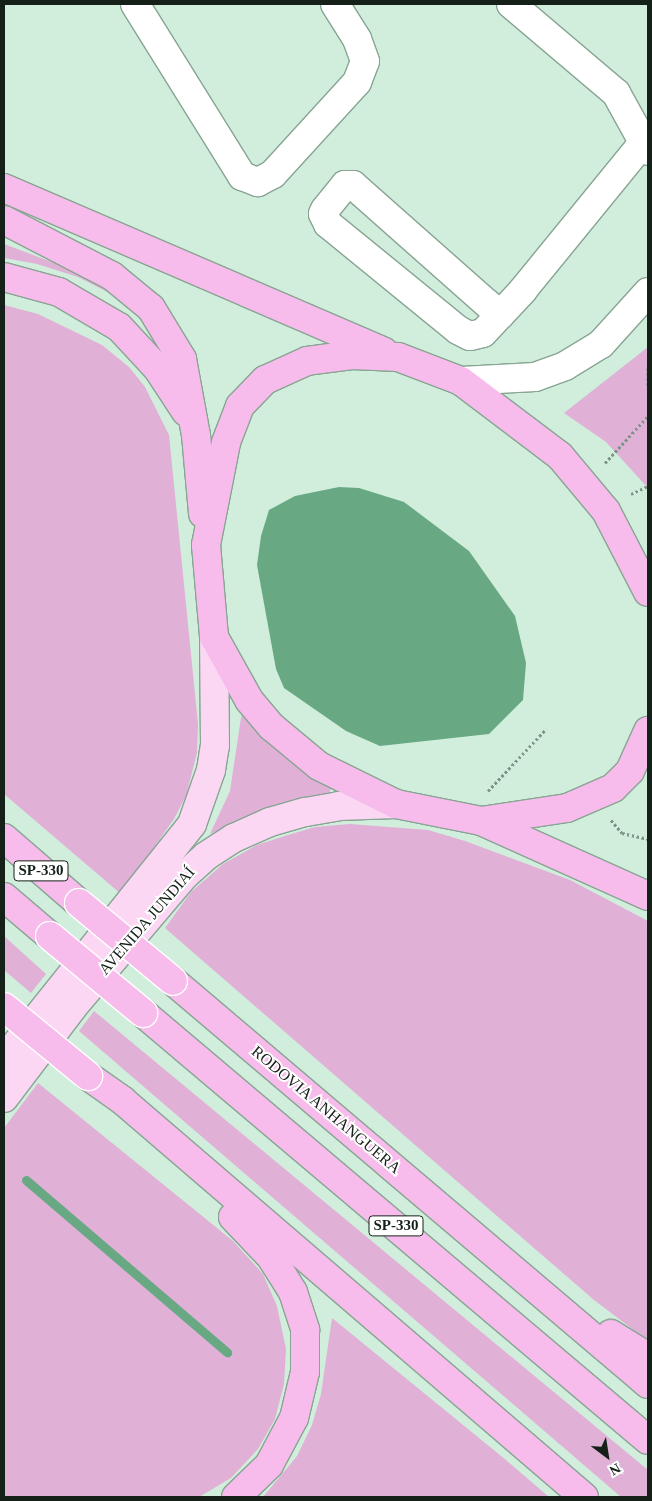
<!DOCTYPE html>
<html>
<head>
<meta charset="utf-8">
<style>
  body { margin:0 }
  #map { position:relative; width:652px; height:1501px; overflow:hidden; background:#d0eedb; font-family:Georgia,serif }
  div>[style] { position:absolute }
  .green>* { inset:0; background:#e0b0d7 }
  .water>* { inset:0; background:#68a984 }
  .stream>* { height:9px; margin:-4.5px; padding:0 4.5px; transform-origin:4.5px; border-radius:4.5px; background:#68a984 }
  .path>* { height:3px; margin-top:-1.5px; transform-origin:0; background:repeating-linear-gradient(90deg,#7e9486 0 2.5px,transparent 0 5px) }
  .roads { filter:drop-shadow(1px 0 #88a493) drop-shadow(-1px 0 #88a493) drop-shadow(0 1px #88a493) drop-shadow(0 -1px #88a493) }
  .minor>* { height:28px; margin:-14px; padding:0 14px; transform-origin:14px; border-radius:14px; background:#fff }
  .major>* { height:28px; margin:-14px; padding:0 14px; transform-origin:14px; border-radius:14px; background:#fbd7f4 }
  .highway>* { height:28px; margin:-14px; padding:0 14px; transform-origin:14px; border-radius:14px; background:#f8bcec }
  .bridges { filter:drop-shadow(1px 0 #fff) drop-shadow(-1px 0 #fff) drop-shadow(0 1px #fff) drop-shadow(0 -1px #fff) }
  .highway-bridge>* { height:28px; margin:-14px; padding:0 14px; transform-origin:14px; border-radius:14px; background:#f8bcec }
  span { translate:-50% -50%; white-space:nowrap; text-align:center; line-height:1.15; -webkit-text-stroke:4px #fff; paint-order:stroke }
  .shield-label span { padding:1px 4px; background:#fff; border:1px solid; border-radius:4px; -webkit-text-stroke-width:0 }
  .shield-label { font-size:15px; color:#152019; font-weight:700 }
  .street-label { font-size:16px; color:#152019 }
  .frame { position:absolute; inset:0; border:5px solid #152019; pointer-events:none }
  .north { position:absolute; left:582px; top:1431px; width:50px; height:50px; -webkit-text-stroke:4px #fff; paint-order:stroke; rotate:149deg; font-size:14px; font-weight:700; line-height:20px; text-align:center; color:#152019 }
  .north::after { content:''; display:block; margin:auto; width:18px; height:22px; background:#152019; clip-path:polygon(50% 0,100% 100%,50% 72%,0 100%) }
</style>
</head>
<body>
<div id="map">
  <div class="green">
    <i style="clip-path:polygon(4px 244px,86px 275px,123px 300px,78px 277px,37px 264px,4px 258px)"></i>
    <i style="clip-path:polygon(4px 305px,38px 314px,102px 345px,129px 367px,145px 387px,169px 435px,198px 724px,197px 753px,186px 796px,174px 819px,121px 894px,4px 794px)"></i>
    <i style="clip-path:polygon(648px 347px,648px 488px,606px 442px,564px 413px)"></i>
    <i style="clip-path:polygon(242px 711px,284px 755px,332px 787px,329px 793px,274px 806px,210px 834px,230px 791px)"></i>
    <i style="clip-path:polygon(350px 824px,428px 830px,465px 841px,570px 880px,648px 921px,648px 1341px,594px 1300px,165px 928px,191px 892px,223px 864px,257px 845px,288px 835px,315px 827px)"></i>
    <i style="clip-path:polygon(4px 936px,46px 974px,31px 993px,4px 970px)"></i>
    <i style="clip-path:polygon(94px 1011px,648px 1470px,648px 1497px,621px 1497px,79px 1031px)"></i>
    <i style="clip-path:polygon(38px 1083px,233px 1241px,263px 1274px,277px 1306px,286px 1349px,284px 1384px,275px 1419px,258px 1449px,231px 1478px,199px 1497px,4px 1497px,4px 1128px)"></i>
    <i style="clip-path:polygon(332px 1318px,506px 1460px,549px 1497px,263px 1497px,297px 1456px,312px 1425px,321px 1394px)"></i>
  </div>
  <div class="water">
    <i style="clip-path:polygon(339px 487px,359px 488px,404px 502px,469px 551px,515px 616px,526px 663px,523px 700px,489px 734px,380px 746px,346px 731px,284px 688px,276px 669px,257px 565px,261px 536px,269px 510px,295px 496px)"></i>
  </div>
  <div class="stream">
    <i style="left:26px;top:1180px;width:265px;rotate:40.6deg"></i>
  </div>
  <div class="path">
    <i style="left:648px;top:368px;width:20px;rotate:90deg"></i>
    <i style="left:605px;top:463px;width:64px;rotate:-47.5deg"></i>
    <i style="left:631px;top:494px;width:19px;rotate:-25deg"></i>
    <i style="left:488px;top:791px;width:85px;rotate:-46.9deg"></i>
    <i style="left:611px;top:820px;width:17px;rotate:50deg"></i>
    <i style="left:622px;top:833px;width:27px;rotate:13deg"></i>
  </div>
  <div class="roads">
    <div class="minor">
      <i style="left:135px;top:4px;width:203px;rotate:58.1deg"></i>
      <i style="left:242px;top:176px;width:17px;rotate:21deg"></i>
      <i style="left:258px;top:182px;width:17px;rotate:-28deg"></i>
      <i style="left:273px;top:174px;width:125px;rotate:-47.6deg"></i>
      <i style="left:357px;top:82px;width:22px;rotate:-69deg"></i>
      <i style="left:365px;top:61px;width:23px;rotate:-110deg"></i>
      <i style="left:357px;top:39px;width:41px;rotate:-122.2deg"></i>
      <i style="left:511px;top:4px;width:138px;rotate:40.3deg"></i>
      <i style="left:616px;top:93px;width:66px;rotate:61.1deg"></i>
      <i style="left:500px;top:315px;width:196px;rotate:-138.5deg"></i>
      <i style="left:353px;top:185px;width:8px;rotate:180deg"></i>
      <i style="left:345px;top:185px;width:32px;rotate:129deg"></i>
      <i style="left:325px;top:210px;width:4px;rotate:117deg"></i>
      <i style="left:323px;top:214px;width:11px;rotate:63deg"></i>
      <i style="left:328px;top:224px;width:168px;rotate:39.2deg"></i>
      <i style="left:458px;top:330px;width:13px;rotate:27deg"></i>
      <i style="left:470px;top:336px;width:13px;rotate:-13deg"></i>
      <i style="left:483px;top:333px;width:25px;rotate:-47deg"></i>
      <i style="left:500px;top:315px;width:34px;rotate:-47deg"></i>
      <i style="left:523px;top:290px;width:190px;rotate:-50.8deg"></i>
      <i style="left:461px;top:381px;width:74px;rotate:-3.1deg"></i>
      <i style="left:535px;top:377px;width:32px;rotate:-20deg"></i>
      <i style="left:565px;top:366px;width:42px;rotate:-31.4deg"></i>
      <i style="left:601px;top:344px;width:70px;rotate:-47.9deg"></i>
    </div>
    <div class="major">
      <i style="left:4px;top:1059px;width:301px;rotate:-51.3deg"></i>
      <i style="left:192px;top:824px;width:57px;rotate:-70.6deg"></i>
      <i style="left:211px;top:770px;width:24px;rotate:-81deg"></i>
      <i style="left:215px;top:746px;width:109px;rotate:-90.5deg"></i>
      <i style="left:4px;top:1098px;width:114px;rotate:-52.8deg"></i>
      <i style="left:73px;top:1007px;width:173px;rotate:-49.7deg"></i>
      <i style="left:185px;top:875px;width:28px;rotate:-42deg"></i>
      <i style="left:206px;top:856px;width:33px;rotate:-33deg"></i>
      <i style="left:234px;top:838px;width:39px;rotate:-24deg"></i>
      <i style="left:270px;top:822px;width:37px;rotate:-16deg"></i>
      <i style="left:306px;top:812px;width:34px;rotate:-10deg"></i>
      <i style="left:339px;top:806px;width:57px;rotate:-2deg"></i>
    </div>
    <div class="highway">
      <i style="left:4px;top:188px;width:413px;rotate:23.3deg"></i>
      <i style="left:4px;top:220px;width:122px;rotate:27.4deg"></i>
      <i style="left:112px;top:276px;width:50px;rotate:39.4deg"></i>
      <i style="left:151px;top:308px;width:60px;rotate:58.7deg"></i>
      <i style="left:182px;top:359px;width:77px;rotate:79.6deg"></i>
      <i style="left:196px;top:435px;width:79px;rotate:84.9deg"></i>
      <i style="left:4px;top:277px;width:57px;rotate:15.3deg"></i>
      <i style="left:59px;top:292px;width:69px;rotate:30.3deg"></i>
      <i style="left:119px;top:327px;width:57px;rotate:47.1deg"></i>
      <i style="left:158px;top:369px;width:51px;rotate:56.9deg"></i>
      <i style="left:648px;top:592px;width:91px;rotate:-117.4deg"></i>
      <i style="left:606px;top:511px;width:72px;rotate:-129.9deg"></i>
      <i style="left:560px;top:456px;width:124px;rotate:-142.9deg"></i>
      <i style="left:461px;top:381px;width:67px;rotate:-159.1deg"></i>
      <i style="left:398px;top:357px;width:46px;rotate:-177.5deg"></i>
      <i style="left:352px;top:355px;width:45px;rotate:172.4deg"></i>
      <i style="left:307px;top:361px;width:46px;rotate:155.7deg"></i>
      <i style="left:265px;top:380px;width:36px;rotate:134deg"></i>
      <i style="left:240px;top:406px;width:40px;rotate:111deg"></i>
      <i style="left:226px;top:443px;width:104px;rotate:101.1deg"></i>
      <i style="left:206px;top:545px;width:92px;rotate:85deg"></i>
      <i style="left:214px;top:637px;width:72px;rotate:60.9deg"></i>
      <i style="left:249px;top:700px;width:35px;rotate:50deg"></i>
      <i style="left:272px;top:727px;width:61px;rotate:39.7deg"></i>
      <i style="left:319px;top:766px;width:86px;rotate:26.3deg"></i>
      <i style="left:396px;top:804px;width:87px;rotate:11.3deg"></i>
      <i style="left:481px;top:821px;width:87px;rotate:-8.6deg"></i>
      <i style="left:567px;top:808px;width:50px;rotate:-23.5deg"></i>
      <i style="left:613px;top:788px;width:24px;rotate:-45deg"></i>
      <i style="left:630px;top:771px;width:44px;rotate:-65.8deg"></i>
      <i style="left:481px;top:821px;width:183px;rotate:24.2deg"></i>
      <i style="left:4px;top:838px;width:99px;rotate:40.9deg"></i>
      <i style="left:4px;top:897px;width:60px;rotate:40.3deg"></i>
      <i style="left:173px;top:981px;width:623px;rotate:40.31deg"></i>
      <i style="left:143px;top:1013px;width:661px;rotate:40.22deg"></i>
      <i style="left:88px;top:1076px;width:42px;rotate:35.2deg"></i>
      <i style="left:122px;top:1100px;width:609px;rotate:40.67deg"></i>
      <i style="left:233px;top:1217px;width:55px;rotate:46.5deg"></i>
      <i style="left:271px;top:1257px;width:41px;rotate:57.8deg"></i>
      <i style="left:293px;top:1292px;width:40px;rotate:72deg"></i>
      <i style="left:305px;top:1330px;width:42px;rotate:90deg"></i>
      <i style="left:305px;top:1372px;width:47px;rotate:103.4deg"></i>
      <i style="left:294px;top:1418px;width:53px;rotate:118deg"></i>
      <i style="left:269px;top:1465px;width:46px;rotate:135.9deg"></i>
      <i style="left:611px;top:1334px;width:44px;rotate:31.9deg"></i>
    </div>
  </div>
  <div class="bridges">
    <div class="highway-bridge">
      <i style="left:79px;top:903px;width:122px;rotate:39.7deg"></i>
      <i style="left:50px;top:936px;width:121px;rotate:39.6deg"></i>
      <i style="left:4px;top:1007px;width:109px;rotate:39.4deg"></i>
    </div>
  </div>
  <div class="shield-label">
    <span style="left:41px;top:871px">SP-330</span>
    <span style="left:396px;top:1226px">SP-330</span>
  </div>
  <div class="street-label">
    <span style="left:147px;top:921px;rotate:-49deg">AVENIDA JUNDIAÍ</span>
    <span style="left:326px;top:1110px;rotate:40deg">RODOVIA ANHANGUERA</span>
  </div>
  <div class="frame"></div>
  <div class="north">N</div>
</div>
</body>
</html>
